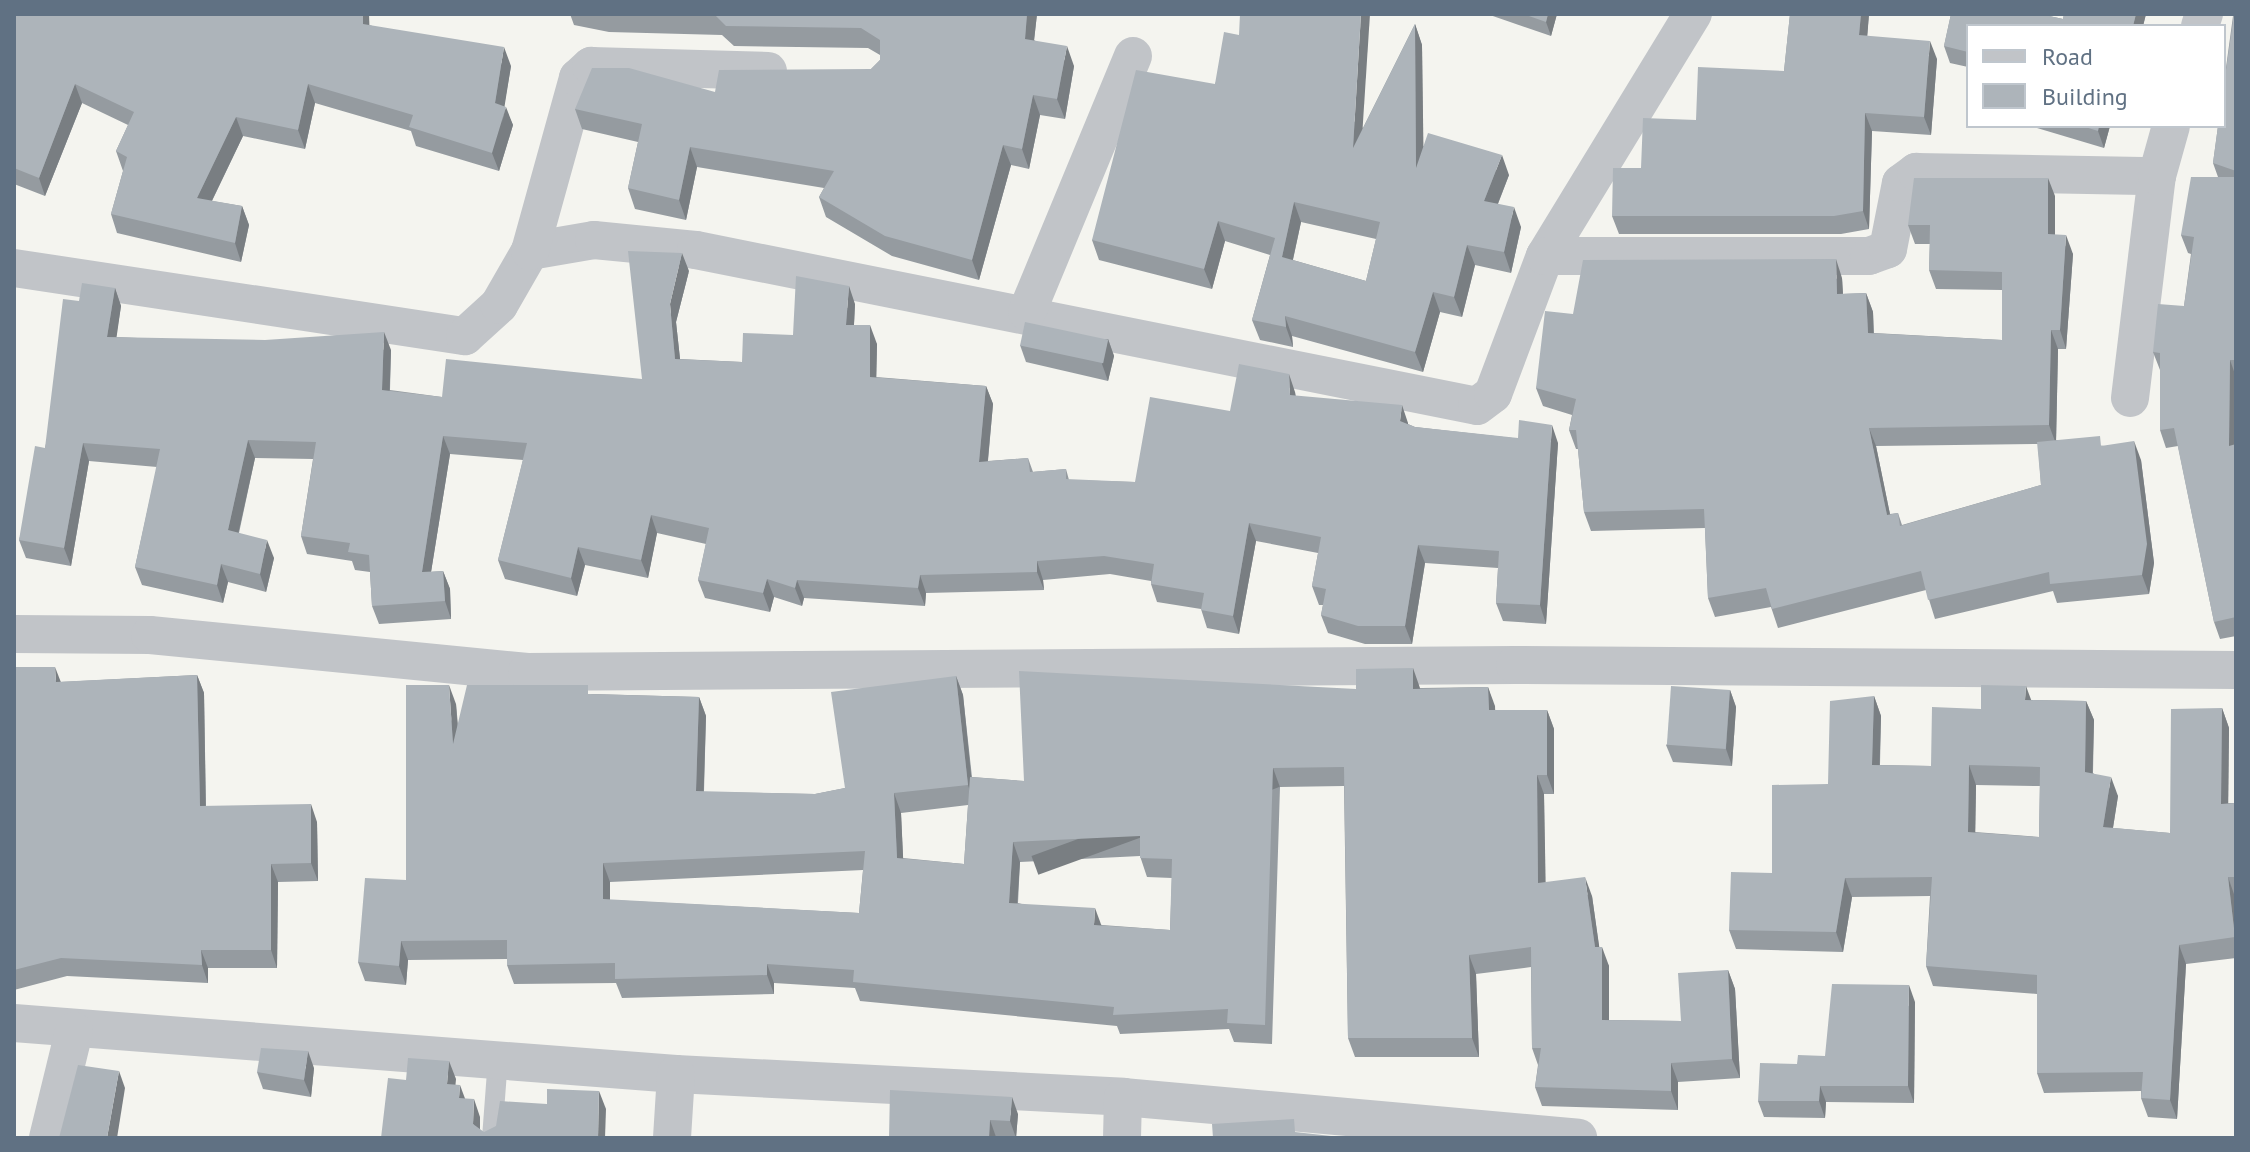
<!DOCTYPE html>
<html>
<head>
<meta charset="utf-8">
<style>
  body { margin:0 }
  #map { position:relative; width:2250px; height:1152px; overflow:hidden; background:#f4f4ef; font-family:"PT Sans",sans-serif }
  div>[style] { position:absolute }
  .service>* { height:20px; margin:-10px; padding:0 10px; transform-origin:10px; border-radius:10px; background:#c1c4c8 }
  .minor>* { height:38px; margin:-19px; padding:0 19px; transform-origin:19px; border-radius:19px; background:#c1c4c8 }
  .wall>* { inset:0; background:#959ba0 }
  .shaded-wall>* { inset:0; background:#797e82; transform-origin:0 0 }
  .building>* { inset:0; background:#adb4ba; transform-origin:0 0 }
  span { translate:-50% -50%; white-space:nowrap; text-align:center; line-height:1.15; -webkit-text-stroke:8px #fff; paint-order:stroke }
  .frame { position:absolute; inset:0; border:16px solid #607183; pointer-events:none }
  .legend { position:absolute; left:1966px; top:24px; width:260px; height:104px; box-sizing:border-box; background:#fff; border:2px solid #bfc6cd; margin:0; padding:10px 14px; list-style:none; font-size:24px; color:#607183 }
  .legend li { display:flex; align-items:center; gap:16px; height:40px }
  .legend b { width:40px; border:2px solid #bfc6cd }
</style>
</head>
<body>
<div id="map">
  <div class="service">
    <i style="left:492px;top:1138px;width:80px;rotate:-85.7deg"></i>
  </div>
  <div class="minor">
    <i style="left:2200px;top:26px;width:13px;rotate:-72deg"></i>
    <i style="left:530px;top:251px;width:65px;rotate:-9.8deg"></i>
    <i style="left:594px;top:240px;width:102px;rotate:5.6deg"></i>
    <i style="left:696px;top:250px;width:796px;rotate:11.3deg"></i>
    <i style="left:1477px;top:406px;width:20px;rotate:-37deg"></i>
    <i style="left:1493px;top:394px;width:147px;rotate:-69.4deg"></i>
    <i style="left:1545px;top:256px;width:284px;rotate:-58.6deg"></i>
    <i style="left:1545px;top:256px;width:324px"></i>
    <i style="left:1869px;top:256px;width:20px;rotate:-20deg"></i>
    <i style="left:1888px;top:249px;width:67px;rotate:-78.9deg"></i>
    <i style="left:1901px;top:183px;width:19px;rotate:-36deg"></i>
    <i style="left:1916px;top:172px;width:241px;rotate:1deg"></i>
    <i style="left:14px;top:268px;width:456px;rotate:8.6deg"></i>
    <i style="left:465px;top:336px;width:46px;rotate:-42.4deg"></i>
    <i style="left:499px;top:305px;width:62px;rotate:-60.1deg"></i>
    <i style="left:530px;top:251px;width:180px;rotate:-74.5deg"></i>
    <i style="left:578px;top:78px;width:18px;rotate:-43deg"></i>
    <i style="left:591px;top:66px;width:177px;rotate:1.6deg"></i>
    <i style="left:1027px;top:312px;width:277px;rotate:-67.5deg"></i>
    <i style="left:2130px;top:398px;width:224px;rotate:-83.1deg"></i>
    <i style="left:2157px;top:176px;width:52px;rotate:-74.4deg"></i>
    <i style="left:14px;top:634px;width:136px;rotate:0.4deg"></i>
    <i style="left:150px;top:635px;width:379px;rotate:5.6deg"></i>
    <i style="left:527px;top:672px;width:988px;rotate:-0.41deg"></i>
    <i style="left:1515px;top:665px;width:721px;rotate:0.4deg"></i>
    <i style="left:14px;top:1023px;width:664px;rotate:4.41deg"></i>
    <i style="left:676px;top:1074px;width:448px;rotate:2.9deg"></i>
    <i style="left:1123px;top:1097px;width:457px;rotate:5.1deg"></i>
    <i style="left:48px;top:1138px;width:110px;rotate:-76.3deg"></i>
    <i style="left:672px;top:1138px;width:64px;rotate:-86.4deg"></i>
    <i style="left:1122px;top:1138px;width:41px;rotate:-88.6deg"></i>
  </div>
  <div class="wall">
    <i style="clip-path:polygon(14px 14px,369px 25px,511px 66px,504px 106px,513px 125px,499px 171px,416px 146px,411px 131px,315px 103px,305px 149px,243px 136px,212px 201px,242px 206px,249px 225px,241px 262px,117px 233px,111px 214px,123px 171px,116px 151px,128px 125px,82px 103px,45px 196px,14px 184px)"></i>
    <i style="clip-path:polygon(570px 14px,1037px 14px,1034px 40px,1074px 66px,1065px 119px,1040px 115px,1029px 169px,1011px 165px,979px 280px,892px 256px,826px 217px,819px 197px,824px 188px,697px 167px,686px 220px,635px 209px,628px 188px,638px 142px,582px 129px,575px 109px,715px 92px,871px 69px,880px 60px,880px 55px,868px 48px,734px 46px,722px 35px,609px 32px,574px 25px)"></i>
    <i style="clip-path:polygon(1487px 14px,1557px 14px,1551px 36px)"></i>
    <i style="clip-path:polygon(1790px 14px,1869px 14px,1867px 36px,1937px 59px,1931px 135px,1872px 131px,1869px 229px,1841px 234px,1619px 234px,1612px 216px,1641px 168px,1696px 120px,1784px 71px)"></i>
    <i style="clip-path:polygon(1951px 14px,2040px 14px,2063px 19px,2064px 14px,2146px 14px,2143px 26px,1968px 26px,1968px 67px,1950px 63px,1944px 46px)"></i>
    <i style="clip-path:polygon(2225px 14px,2236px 14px,2236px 636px,2220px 639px,2214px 622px,2178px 446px,2166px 448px,2160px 430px,2160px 370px,2153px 352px,2184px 306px,2191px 254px,2188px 253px,2181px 235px,2218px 177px,2213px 163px,2233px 16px)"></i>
    <i style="clip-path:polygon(evenodd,1415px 24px,1422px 45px,1423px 146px,1509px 175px,1498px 204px,1521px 227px,1511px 273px,1475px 265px,1462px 317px,1440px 312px,1423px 372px,1292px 336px,1293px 347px,1260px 340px,1252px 320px,1270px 255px,1225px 241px,1212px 289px,1099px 260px,1092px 240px,1215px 84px,1239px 35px,1363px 128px,1415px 24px,1301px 222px,1376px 239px,1366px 281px,1293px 260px,1301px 222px)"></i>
    <i style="clip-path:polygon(2036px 126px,2110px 126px,2104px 148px,2037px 128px)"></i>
    <i style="clip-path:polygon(evenodd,2055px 196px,2055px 235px,2073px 254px,2066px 349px,2058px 349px,2056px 440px,2104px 446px,2141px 460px,2154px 563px,2149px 594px,2057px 603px,2053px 591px,1935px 619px,1926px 590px,1778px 628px,1771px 607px,1715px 617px,1708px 598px,1705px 528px,1591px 531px,1584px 512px,1578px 449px,1576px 449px,1569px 430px,1572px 415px,1543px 406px,1536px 388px,1573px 314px,1842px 278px,1843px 294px,1866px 293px,1873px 312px,1874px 333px,2002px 340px,2002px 290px,1936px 289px,1929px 270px,1930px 244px,1915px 244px,1908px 225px,2055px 196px,2038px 444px,2041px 485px,1902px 525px,1898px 513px,1890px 514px,1876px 446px,2038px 444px)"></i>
    <i style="clip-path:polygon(689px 271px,676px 322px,680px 359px,742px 362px,855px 304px,854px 325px,877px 344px,876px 377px,986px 386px,993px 404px,988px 461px,1028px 458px,1033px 472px,1066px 469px,1069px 480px,1135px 482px,1230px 411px,1295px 392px,1296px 396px,1408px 423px,1408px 424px,1415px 427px,1558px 443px,1546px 624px,1503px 621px,1496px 603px,1498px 568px,1425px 563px,1412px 644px,1365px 644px,1328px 633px,1321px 615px,1323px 605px,1319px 605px,1312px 586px,1318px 553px,1256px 541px,1239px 634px,1207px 628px,1201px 609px,1157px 602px,1151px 584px,1151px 581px,1110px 574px,1043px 580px,1044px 590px,926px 593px,925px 606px,804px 598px,802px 606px,774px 597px,770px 612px,705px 598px,698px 580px,706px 544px,657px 533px,648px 578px,585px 565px,577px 596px,505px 579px,498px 560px,523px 460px,450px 454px,431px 572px,443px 571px,450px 589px,451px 619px,379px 624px,372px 606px,370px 572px,355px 570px,352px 561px,307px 554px,301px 536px,313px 459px,255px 458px,239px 533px,274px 558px,266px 592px,228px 582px,223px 603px,142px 585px,135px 567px,157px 467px,89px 461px,71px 566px,26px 558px,19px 540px,45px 448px,79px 301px,115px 288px,121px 306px,116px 337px,391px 350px,390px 390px,442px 397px,642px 379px)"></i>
    <i style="clip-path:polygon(1108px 339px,1114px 356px,1108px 381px,1026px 362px,1020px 345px)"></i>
    <i style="clip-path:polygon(14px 667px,61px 682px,197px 675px,204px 693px,206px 806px,317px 822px,318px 881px,278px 882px,277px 968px,208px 968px,208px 983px,67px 976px,14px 990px)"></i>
    <i style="clip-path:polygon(evenodd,956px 676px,963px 695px,972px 777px,1024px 781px,1356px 689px,1488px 687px,1495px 710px,1547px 710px,1554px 729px,1554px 794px,1544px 794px,1545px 882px,1592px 896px,1599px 947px,1609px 966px,1609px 1020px,1681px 1021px,1728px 970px,1735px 989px,1740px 1078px,1678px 1082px,1678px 1110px,1542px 1106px,1535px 1087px,1538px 1065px,1532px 1048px,1531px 967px,1476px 974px,1479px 1057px,1355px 1057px,1348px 1038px,1344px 786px,1280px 787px,1272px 1044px,1234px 1042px,1229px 1029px,1120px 1034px,1117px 1026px,860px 1001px,855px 988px,774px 983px,774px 994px,622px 998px,616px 983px,514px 984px,507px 965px,507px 959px,408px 960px,406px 985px,365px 981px,358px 962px,406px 880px,456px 704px,458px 725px,592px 694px,699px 697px,706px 716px,704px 792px,815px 794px,845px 788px,956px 676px,968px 805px,964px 864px,903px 858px,901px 813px,968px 805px,956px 676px,1140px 856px,1147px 877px,1172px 878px,1170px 930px,1102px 925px,1018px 903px,1020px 862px,1140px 856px,956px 676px,863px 870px,859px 913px,610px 900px,610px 882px,863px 870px)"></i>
    <i style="clip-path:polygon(1730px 690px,1736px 707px,1732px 766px,1673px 762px,1666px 745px)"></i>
    <i style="clip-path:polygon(evenodd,1874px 696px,1881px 716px,1880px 765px,1931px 766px,1981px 709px,2031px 700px,2086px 701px,2094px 720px,2093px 773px,2118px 796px,2113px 828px,2170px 833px,2222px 708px,2229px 728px,2228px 803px,2236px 803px,2236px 897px,2235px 897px,2236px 906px,2236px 958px,2186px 964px,2177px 1119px,2148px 1117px,2141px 1098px,2141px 1091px,2044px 1093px,2037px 1073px,2037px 994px,1933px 986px,1926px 966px,1930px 896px,1852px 897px,1843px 952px,1736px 949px,1729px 930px,1772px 873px,1828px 784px,1874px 696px,1976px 785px,2040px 786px,2039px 837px,1975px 832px,1976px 785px)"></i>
    <i style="clip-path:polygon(1915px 1002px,1914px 1103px,1826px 1102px,1825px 1118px,1764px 1117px,1758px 1101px,1797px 1064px,1825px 1056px)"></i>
    <i style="clip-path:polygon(314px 1068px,311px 1097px,263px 1089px,257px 1072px)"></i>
    <i style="clip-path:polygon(1018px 1114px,1016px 1138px,996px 1137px,996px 1138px,889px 1138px)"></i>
  </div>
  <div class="shaded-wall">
    <i style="clip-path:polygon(363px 14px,369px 14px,370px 42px,363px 24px)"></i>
    <i style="clip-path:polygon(1027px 14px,1037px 14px,1032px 59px,1025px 39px)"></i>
    <i style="clip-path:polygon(1361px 14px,1370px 14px,1360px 168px,1353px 148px)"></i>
    <i style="clip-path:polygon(1548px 14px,1557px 14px,1551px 36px,1546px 22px)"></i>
    <i style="clip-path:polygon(1861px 14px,1869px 14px,1866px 53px,1859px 35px)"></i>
    <i style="clip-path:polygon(2136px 14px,2146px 14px,2143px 26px,2133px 26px)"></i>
    <i style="clip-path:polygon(1415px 24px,1422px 45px,1424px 188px,1416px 168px)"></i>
    <i style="clip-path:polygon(1930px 41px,1937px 59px,1931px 135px,1924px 117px)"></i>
    <i style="clip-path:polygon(1067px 46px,1074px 66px,1065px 119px,1057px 99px)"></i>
    <i style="clip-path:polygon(504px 47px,511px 66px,502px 122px,506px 107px,513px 125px,499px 171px,492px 153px,495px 103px)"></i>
    <i style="clip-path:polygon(75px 84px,82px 103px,45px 196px,39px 178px)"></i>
    <i style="clip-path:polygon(308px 84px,315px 103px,305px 149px,298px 130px)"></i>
    <i style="clip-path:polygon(1033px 95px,1040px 115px,1029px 169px,1022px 149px)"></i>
    <i style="clip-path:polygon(1865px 113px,1872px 131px,1869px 229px,1863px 211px)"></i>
    <i style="clip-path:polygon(236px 117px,243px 136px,204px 217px,197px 198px)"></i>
    <i style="clip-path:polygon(2099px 126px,2110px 126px,2104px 148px,2098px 131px)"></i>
    <i style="clip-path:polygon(1003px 145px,1011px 165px,979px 280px,972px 260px)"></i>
    <i style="clip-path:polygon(690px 147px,697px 167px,686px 220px,679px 200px)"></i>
    <i style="clip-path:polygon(1502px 155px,1509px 175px,1491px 221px,1484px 201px)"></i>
    <i style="clip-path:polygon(2048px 178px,2055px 196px,2055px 253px,2048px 234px)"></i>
    <i style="clip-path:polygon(1294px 202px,1301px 222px,1289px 277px,1282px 257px)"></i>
    <i style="clip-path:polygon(242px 206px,249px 225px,241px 262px,235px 243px)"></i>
    <i style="clip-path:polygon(1514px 207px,1521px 227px,1511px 273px,1504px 252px)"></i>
    <i style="clip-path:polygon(1218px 221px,1225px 241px,1212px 289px,1204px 269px)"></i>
    <i style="clip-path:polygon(2066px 235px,2073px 254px,2066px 349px,2060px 330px)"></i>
    <i style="clip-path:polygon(1467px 245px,1475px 265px,1462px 317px,1454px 297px)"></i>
    <i style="clip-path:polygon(682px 253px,689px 271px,676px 322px,682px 377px,675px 359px,670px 304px)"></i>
    <i style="clip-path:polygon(1836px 259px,1842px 278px,1844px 313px,1837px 294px)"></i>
    <i style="clip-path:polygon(849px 286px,855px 304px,853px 343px,846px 325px)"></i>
    <i style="clip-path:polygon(115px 288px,121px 306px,114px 355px,107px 337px)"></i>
    <i style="clip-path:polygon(1433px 292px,1440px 312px,1423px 372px,1415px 352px)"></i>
    <i style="clip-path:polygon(1866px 293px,1873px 312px,1874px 352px,1868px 333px)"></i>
    <i style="clip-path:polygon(1285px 316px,1292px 336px,1293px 347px,1286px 327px)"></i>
    <i style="clip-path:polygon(870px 325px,877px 344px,876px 395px,870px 377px)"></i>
    <i style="clip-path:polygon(2051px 330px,2058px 349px,2056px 444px,2049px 425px)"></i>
    <i style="clip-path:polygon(384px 332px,391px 350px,389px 408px,382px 390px)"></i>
    <i style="clip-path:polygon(1108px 339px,1114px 356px,1108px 381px,1102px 364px)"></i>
    <i style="clip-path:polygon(2230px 360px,2236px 377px,2236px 463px,2229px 446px)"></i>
    <i style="clip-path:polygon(1289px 374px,1295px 392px,1296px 414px,1290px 395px)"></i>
    <i style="clip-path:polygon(986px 386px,993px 404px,986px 480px,979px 462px)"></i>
    <i style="clip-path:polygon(1402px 405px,1408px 423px,1407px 439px,1400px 421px)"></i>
    <i style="clip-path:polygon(1552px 425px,1558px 443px,1546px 624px,1540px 605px)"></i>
    <i style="clip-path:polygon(1869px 428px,1876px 446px,1894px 534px,1887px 515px)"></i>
    <i style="clip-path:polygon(443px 436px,450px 454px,428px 591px,422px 572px)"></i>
    <i style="clip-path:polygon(248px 440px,255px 458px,235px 548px,228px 530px)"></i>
    <i style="clip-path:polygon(2134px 441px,2141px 460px,2154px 563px,2149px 594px,2142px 575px)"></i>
    <i style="clip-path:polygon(83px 443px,89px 461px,71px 566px,64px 548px)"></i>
    <i style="clip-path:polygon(651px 515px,657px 533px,648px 578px,641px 560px)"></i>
    <i style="clip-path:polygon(1249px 523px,1256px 541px,1239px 634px,1233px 616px)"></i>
    <i style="clip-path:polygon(267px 540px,274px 558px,266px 592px,260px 574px)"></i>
    <i style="clip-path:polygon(1418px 545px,1425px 563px,1412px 644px,1405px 626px)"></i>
    <i style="clip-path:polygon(578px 547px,585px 565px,577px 596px,571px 578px)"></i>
    <i style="clip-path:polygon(1037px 561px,1043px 580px,1044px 590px,1037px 572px)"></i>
    <i style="clip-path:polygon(221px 564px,228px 582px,223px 603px,217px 585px)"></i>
    <i style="clip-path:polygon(443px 571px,450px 589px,451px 619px,445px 601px)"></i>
    <i style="clip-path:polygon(920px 575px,926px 593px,925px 606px,918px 588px)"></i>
    <i style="clip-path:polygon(767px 579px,774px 597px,770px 612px,763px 593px)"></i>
    <i style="clip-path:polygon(797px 580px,804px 598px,802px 606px,795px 588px)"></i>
    <i style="clip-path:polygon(55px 667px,62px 685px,56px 682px)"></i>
    <i style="clip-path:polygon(1413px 668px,1420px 688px,1420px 708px,1413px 689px)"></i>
    <i style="clip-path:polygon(197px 675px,204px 693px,206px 824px,200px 806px)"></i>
    <i style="clip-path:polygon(956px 676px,963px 695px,974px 804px,968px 785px)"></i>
    <i style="clip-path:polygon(449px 685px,456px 704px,460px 763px,453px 744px)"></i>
    <i style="clip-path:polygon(2026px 686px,2033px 705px,2025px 700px)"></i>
    <i style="clip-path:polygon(1488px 687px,1495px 706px,1496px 729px,1489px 710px)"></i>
    <i style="clip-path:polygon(1730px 690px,1736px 707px,1732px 766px,1726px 749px)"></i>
    <i style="clip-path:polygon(1874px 696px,1881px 716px,1879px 785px,1872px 765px)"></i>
    <i style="clip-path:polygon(699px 697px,706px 716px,703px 811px,696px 791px)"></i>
    <i style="clip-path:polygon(2086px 701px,2094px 720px,2092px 791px,2085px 772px)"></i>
    <i style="clip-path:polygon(2222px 708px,2229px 728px,2228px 823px,2221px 804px)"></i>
    <i style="clip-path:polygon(1547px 710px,1554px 729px,1554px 794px,1547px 775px)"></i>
    <i style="clip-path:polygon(1969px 765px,1976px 785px,1975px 851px,1968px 832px)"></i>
    <i style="left:1273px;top:768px;width:20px;height:257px;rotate:70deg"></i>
    <i style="clip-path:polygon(1537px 775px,1544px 794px,1546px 902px,1538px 883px)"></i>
    <i style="clip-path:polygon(2111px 777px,2118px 796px,2110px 846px,2103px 827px)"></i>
    <i style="clip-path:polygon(894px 793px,901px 813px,904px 877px,897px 858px)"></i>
    <i style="clip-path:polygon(311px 804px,317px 822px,318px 881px,311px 863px)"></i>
    <i style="clip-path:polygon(1013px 842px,1020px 862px,1016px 922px,1009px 903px)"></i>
    <i style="clip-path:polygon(603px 863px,610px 882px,610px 919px,603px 899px)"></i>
    <i style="clip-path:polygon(271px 864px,278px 882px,277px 968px,271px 950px)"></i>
    <i style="clip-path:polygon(1585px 877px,1592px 896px,1602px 966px,1595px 947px)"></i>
    <i style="clip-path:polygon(2228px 877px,2235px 897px,2236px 939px,2235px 937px)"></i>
    <i style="clip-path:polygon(1845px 878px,1852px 897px,1843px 952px,1836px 932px)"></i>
    <i style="clip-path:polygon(1095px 908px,1102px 927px,1094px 925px)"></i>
    <i style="clip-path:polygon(401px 941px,408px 960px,406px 985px,399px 966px)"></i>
    <i style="clip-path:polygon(2179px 945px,2186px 964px,2177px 1119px,2170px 1100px)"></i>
    <i style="clip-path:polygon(1602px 947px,1609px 966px,1609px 1039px,1602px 1020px)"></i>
    <i style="clip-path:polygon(201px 950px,208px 968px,208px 983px,202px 965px)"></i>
    <i style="clip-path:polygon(1469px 955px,1476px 974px,1479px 1057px,1472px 1038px)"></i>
    <i style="clip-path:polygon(767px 964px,774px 983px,774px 994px,767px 975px)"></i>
    <i style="clip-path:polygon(1728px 970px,1735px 989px,1740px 1078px,1732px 1059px)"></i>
    <i style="clip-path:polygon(1909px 985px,1915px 1002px,1914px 1103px,1908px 1086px)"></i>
    <i style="clip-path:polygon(308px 1051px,314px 1068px,311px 1097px,304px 1080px)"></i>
    <i style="clip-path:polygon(449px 1061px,456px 1079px,454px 1102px,447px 1084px)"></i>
    <i style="clip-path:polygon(1671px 1063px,1678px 1082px,1678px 1110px,1671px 1091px)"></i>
    <i style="clip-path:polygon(119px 1071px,125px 1088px,117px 1138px,107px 1138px)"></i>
    <i style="clip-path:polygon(460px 1085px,467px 1104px,459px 1098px)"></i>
    <i style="clip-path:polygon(1820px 1086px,1826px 1102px,1825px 1118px,1819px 1101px)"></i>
    <i style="clip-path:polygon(599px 1091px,606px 1109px,605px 1138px,598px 1138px)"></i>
    <i style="clip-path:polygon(1012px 1097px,1018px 1114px,1016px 1138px,1010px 1121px)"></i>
    <i style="clip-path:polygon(474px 1099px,480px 1117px,480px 1138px,473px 1124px)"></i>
    <i style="clip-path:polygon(990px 1120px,996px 1137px,996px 1138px,989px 1138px)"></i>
  </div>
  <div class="building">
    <i style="clip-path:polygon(14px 14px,363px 14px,363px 24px,504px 47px,495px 103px,506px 107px,492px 153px,409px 127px,413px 115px,308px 84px,298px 130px,236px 117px,197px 198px,242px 206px,235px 243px,111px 214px,127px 157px,116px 151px,134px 112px,75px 84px,39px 178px,14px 168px)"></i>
    <i style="clip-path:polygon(683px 14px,1027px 14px,1025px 39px,1067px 46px,1057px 99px,1033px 95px,1022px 149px,1003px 145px,972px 260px,885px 236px,819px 197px,834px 171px,690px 147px,679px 200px,628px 188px,642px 124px,575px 109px,592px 68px,629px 68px,715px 92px,719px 70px,871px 69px,880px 60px,880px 40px,861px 28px,726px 26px,715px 15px)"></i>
    <i style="clip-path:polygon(evenodd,1240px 14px,1361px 14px,1353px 148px,1415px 24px,1416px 168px,1428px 133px,1502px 155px,1484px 201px,1514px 207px,1504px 252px,1467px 245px,1454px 297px,1433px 292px,1415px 352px,1285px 316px,1286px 327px,1252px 320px,1275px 238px,1218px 221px,1204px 269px,1092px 240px,1136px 70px,1215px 84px,1224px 32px,1239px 35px,1240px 14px,1294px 202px,1380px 222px,1366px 281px,1282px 257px,1294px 202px)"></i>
    <i style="clip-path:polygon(1523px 14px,1548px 14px,1546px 22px)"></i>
    <i style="clip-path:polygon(1790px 14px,1861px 14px,1859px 35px,1930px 41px,1924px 117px,1865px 113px,1863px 211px,1834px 216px,1612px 216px,1613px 168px,1641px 168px,1643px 118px,1696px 120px,1698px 67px,1784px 71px)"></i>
    <i style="clip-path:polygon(1951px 14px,2040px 14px,2063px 19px,2064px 14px,2136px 14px,2133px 26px,1968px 26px,1968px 52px,1944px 46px)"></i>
    <i style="clip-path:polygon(2234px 14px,2236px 14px,2236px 171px,2213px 163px,2218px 126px,2224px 126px,2224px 84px)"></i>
    <i style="clip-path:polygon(2082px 126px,2099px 126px,2098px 131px)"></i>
    <i style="clip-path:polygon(2191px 177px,2236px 177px,2236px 360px,2230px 360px,2229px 446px,2236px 444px,2236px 617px,2214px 622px,2174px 428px,2160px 430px,2160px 353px,2153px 352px,2158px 304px,2184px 306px,2194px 237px,2181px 235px)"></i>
    <i style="clip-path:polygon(1914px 178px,2048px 178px,2048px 234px,2066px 235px,2060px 330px,2051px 330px,2049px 425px,1869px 428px,1887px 515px,1898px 513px,1900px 526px,2041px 485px,2037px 442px,2100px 436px,2101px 446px,2134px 441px,2147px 544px,2142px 575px,2050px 584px,2049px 572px,1928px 600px,1921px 571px,1772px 609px,1766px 588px,1708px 598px,1704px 509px,1584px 512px,1576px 430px,1569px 430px,1576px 399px,1536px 388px,1545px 311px,1573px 314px,1583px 260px,1836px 259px,1837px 294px,1866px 293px,1868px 333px,2002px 340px,2002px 272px,1929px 270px,1930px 225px,1908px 225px)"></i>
    <i style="clip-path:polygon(628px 251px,682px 253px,670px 304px,675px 359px,742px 362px,743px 333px,793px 335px,796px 276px,849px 286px,846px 325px,870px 325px,870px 377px,986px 386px,979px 462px,1028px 458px,1030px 472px,1066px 469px,1066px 479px,1135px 482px,1150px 397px,1230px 411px,1239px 364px,1289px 374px,1290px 395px,1402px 405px,1400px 421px,1415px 427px,1518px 438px,1519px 420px,1552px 425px,1540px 605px,1496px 603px,1499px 551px,1418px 545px,1405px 626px,1358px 626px,1321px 615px,1326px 589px,1312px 586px,1321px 537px,1249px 523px,1233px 616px,1201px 610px,1204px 593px,1151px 584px,1154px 564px,1104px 556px,1037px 561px,1037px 572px,920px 575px,918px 588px,797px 580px,795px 588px,767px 579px,763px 593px,698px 580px,709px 528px,651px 515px,641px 560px,578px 547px,571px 578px,498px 560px,527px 443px,443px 436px,422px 572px,443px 571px,445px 601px,372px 606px,369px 555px,348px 552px,350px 543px,301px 536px,316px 442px,248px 440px,228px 530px,267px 540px,260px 574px,221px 564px,217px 585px,135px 567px,160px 449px,83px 443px,64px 548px,19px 540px,35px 446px,45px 448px,63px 299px,79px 301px,82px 283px,115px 288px,107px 337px,265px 340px,384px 332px,382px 390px,442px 397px,446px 359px,642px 379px)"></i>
    <i style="left:1025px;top:322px;width:85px;height:24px;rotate:12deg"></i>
    <i style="clip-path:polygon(14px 667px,55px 667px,56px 682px,197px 675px,200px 806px,311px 804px,311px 863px,271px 864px,271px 950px,201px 950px,202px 965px,61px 958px,14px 970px)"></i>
    <i style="clip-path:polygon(evenodd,1413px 668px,1413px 689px,1488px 687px,1489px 710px,1547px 710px,1547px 775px,1537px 775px,1538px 883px,1585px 877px,1595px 947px,1602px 947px,1602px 1020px,1681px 1021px,1678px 973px,1728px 970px,1732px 1059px,1671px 1063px,1671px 1091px,1535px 1087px,1541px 1048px,1532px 1048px,1531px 947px,1469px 955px,1472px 1038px,1348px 1038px,1344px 767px,1273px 768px,1265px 1025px,1227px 1023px,1228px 1009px,1113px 1015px,1114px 1007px,853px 982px,854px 970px,767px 964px,767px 975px,615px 979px,615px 963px,507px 965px,507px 940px,401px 941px,399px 966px,358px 962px,365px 878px,406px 880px,406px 685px,449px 685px,453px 744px,467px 685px,588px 685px,588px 694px,699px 697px,696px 791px,815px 794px,845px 788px,831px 692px,956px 676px,968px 785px,894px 793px,897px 858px,964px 864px,970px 777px,1024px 781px,1019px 671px,1356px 689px,1356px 669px,1413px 668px,1140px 836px,1140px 858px,1172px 859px,1170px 930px,1094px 925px,1095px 908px,1009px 903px,1013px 842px,1140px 836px,1413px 668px,865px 851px,859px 913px,603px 899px,603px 863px,865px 851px)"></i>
    <i style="clip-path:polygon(evenodd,1981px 685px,2026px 686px,2025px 700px,2086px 701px,2085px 772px,2111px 777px,2103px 827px,2170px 833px,2171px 709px,2222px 708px,2221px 804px,2236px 803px,2236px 877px,2228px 877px,2235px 937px,2179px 945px,2170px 1100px,2141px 1098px,2143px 1072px,2037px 1073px,2037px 975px,1926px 966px,1932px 877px,1845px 878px,1836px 932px,1729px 930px,1731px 872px,1772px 873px,1772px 785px,1828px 784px,1830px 701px,1874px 696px,1872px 765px,1931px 766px,1932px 707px,1981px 709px,1981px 685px,1969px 765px,2040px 767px,2039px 837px,1968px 832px,1969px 765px)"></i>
    <i style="left:1671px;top:686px;width:59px;height:59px;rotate:4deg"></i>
    <i style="clip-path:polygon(1832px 984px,1909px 985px,1908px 1086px,1820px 1086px,1819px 1101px,1758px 1101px,1760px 1063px,1797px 1064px,1798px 1055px,1825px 1056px)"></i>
    <i style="clip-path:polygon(261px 1048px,308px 1051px,304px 1080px,257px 1072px)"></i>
    <i style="clip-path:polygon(408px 1058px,449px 1061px,447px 1084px,460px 1085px,459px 1098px,474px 1099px,473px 1124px,484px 1132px,496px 1126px,500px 1101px,547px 1104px,547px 1089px,599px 1091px,598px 1138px,381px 1138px,388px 1078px,406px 1080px)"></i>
    <i style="clip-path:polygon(78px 1065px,119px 1071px,107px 1138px,59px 1138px)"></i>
    <i style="clip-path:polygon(890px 1090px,1012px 1097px,1010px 1121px,990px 1120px,989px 1138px,889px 1138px)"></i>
    <i style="clip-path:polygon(1294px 1119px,1295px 1132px,1349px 1138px,1213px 1138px,1212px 1124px)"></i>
  </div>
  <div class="frame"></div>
  <ul class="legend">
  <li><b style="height:10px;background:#c1c4c8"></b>Road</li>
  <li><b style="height:22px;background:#adb4ba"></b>Building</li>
  </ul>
</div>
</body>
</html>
